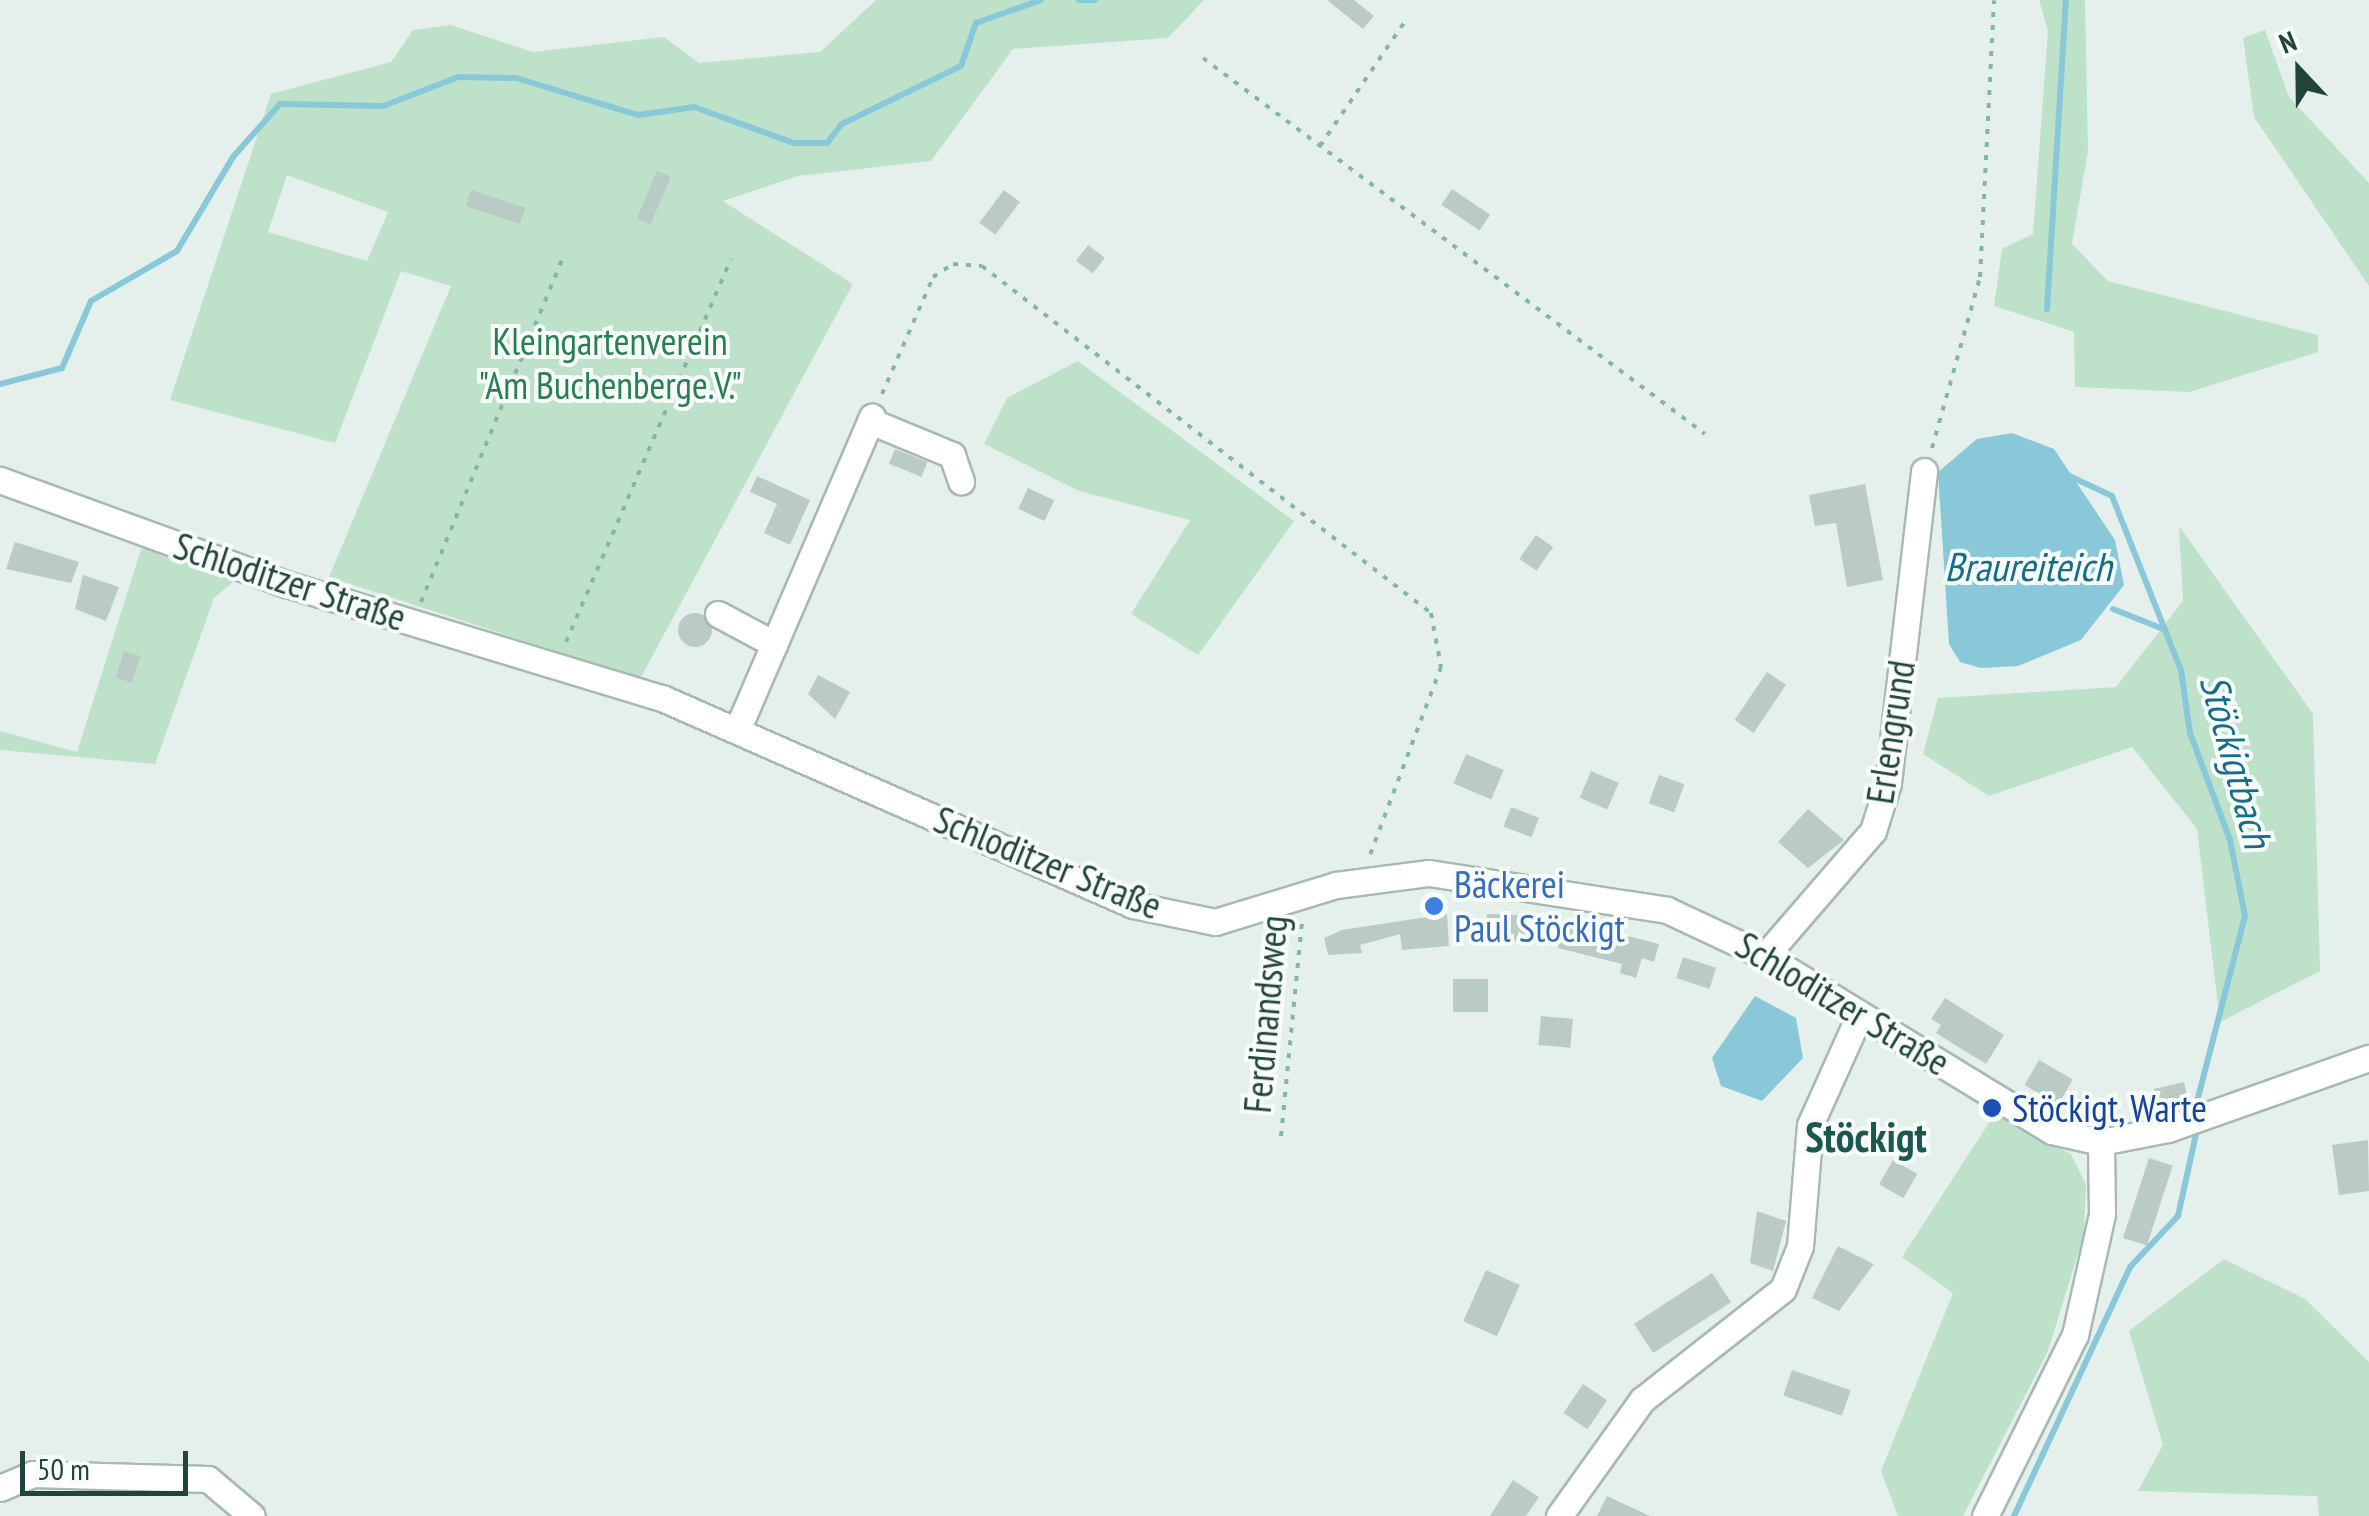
<!DOCTYPE html>
<html>
<head>
<meta charset="utf-8">
<style>
  body { margin:0 }
  #map { position:relative; width:2369px; height:1516px; overflow:hidden; background:#e5f0ec; font-family:"PT Sans Narrow",sans-serif }
  div>[style] { position:absolute }
  .green>* { inset:0; background:#bde2c9 }
  .water>* { inset:0; background:#89c8d9 }
  .stream>* { height:6px; margin:-3px; padding:0 3px; transform-origin:3px; border-radius:3px; background:#89c8d9 }
  .building>* { inset:0; background:#bacbc5; transform-origin:0 0 }
  .round { border-radius:50% }
  .path>* { height:4px; margin-top:-2px; transform-origin:0; background:repeating-linear-gradient(90deg,#83b6a9 0 5px,transparent 0 13px) }
  .roads { filter:drop-shadow(2px 0 #a7b9b4) drop-shadow(-2px 0 #a7b9b4) drop-shadow(0 2px #a7b9b4) drop-shadow(0 -2px #a7b9b4) }
  .minor>* { height:25px; margin:-12.5px; padding:0 12.5px; transform-origin:12.5px; border-radius:12.5px; background:#fff }
  .dots>* { width:28px; height:28px; translate:-50% -50%; box-sizing:border-box; border:5px solid #f7fbf9; border-radius:50% }
  span { translate:-50% -50%; white-space:nowrap; text-align:center; line-height:1.15; -webkit-text-stroke:8px #f7fbf9; paint-order:stroke }
  .park-label { font-size:38px; color:#287f4f }
  .street-label { font-size:38px; color:#22443d }
  .shop-label { font-size:38px; color:#366cbe }
  .left { translate:0 -50%; text-align:left }
  .transit-label { font-size:38px; color:#164399 }
  .water-label { font-size:40px; color:#156d87; font-style:italic }
  .quarter-label { font-size:42px; color:#1b584d; font-weight:700 }
  .north { position:absolute; left:2249px; top:20px; width:100px; height:100px; -webkit-text-stroke:8px #f7fbf9; paint-order:stroke; rotate:338deg; font-size:28px; font-weight:700; line-height:40px; text-align:center; color:#22443d }
  .north::after { content:''; display:block; margin:auto; width:35px; height:45px; background:#22443d; clip-path:polygon(50% 0,100% 100%,50% 72%,0 100%) }
  .scale { position:absolute; left:20px; top:1451px; width:168px; height:45px; box-sizing:border-box; border:5px solid #22443d; border-top:0; padding-left:12px; font-size:30px; line-height:35px; white-space:nowrap; color:#22443d; -webkit-text-stroke:8px #f7fbf9; paint-order:stroke }
</style>
</head>
<body>
<div id="map">
  <div class="green">
    <i style="clip-path:polygon(evenodd,876px 0,1204px 0,1168px 38px,1013px 49px,931px 161px,798px 176px,723px 201px,853px 284px,640px 679px,329px 577px,451px 286px,401px 271px,335px 443px,170px 400px,271px 94px,391px 62px,413px 30px,451px 25px,533px 52px,664px 37px,699px 63px,820px 52px,876px 0,287px 175px,388px 212px,367px 261px,268px 232px,287px 175px)"></i>
    <i style="clip-path:polygon(2039px 0,2085px 0,2088px 151px,2072px 244px,2108px 281px,2318px 335px,2318px 352px,2189px 392px,2075px 387px,2074px 332px,1994px 306px,2002px 249px,2033px 234px,2048px 31px)"></i>
    <i style="clip-path:polygon(2265px 30px,2289px 97px,2369px 183px,2369px 286px,2254px 117px,2243px 38px)"></i>
    <i style="clip-path:polygon(1078px 361px,1294px 521px,1198px 655px,1131px 614px,1190px 520px,1079px 491px,984px 444px,1007px 398px)"></i>
    <i style="clip-path:polygon(2179px 526px,2313px 714px,2320px 971px,2220px 1022px,2197px 829px,2132px 747px,1989px 796px,1923px 754px,1938px 698px,2116px 687px,2183px 601px)"></i>
    <i style="clip-path:polygon(143px 543px,239px 577px,214px 598px,155px 764px,0 750px,0 731px,77px 752px)"></i>
    <i style="clip-path:polygon(1994px 1115px,2071px 1154px,2086px 1185px,2084px 1234px,2048px 1351px,1963px 1516px,1898px 1516px,1881px 1471px,1953px 1293px,1902px 1257px)"></i>
    <i style="clip-path:polygon(2224px 1259px,2305px 1299px,2369px 1362px,2369px 1516px,2319px 1516px,2317px 1496px,2138px 1491px,2163px 1445px,2129px 1331px)"></i>
  </div>
  <div class="water">
    <i style="clip-path:polygon(2012px 433px,2054px 449px,2115px 540px,2124px 585px,2081px 640px,2018px 666px,1981px 668px,1960px 662px,1949px 644px,1938px 472px,1977px 439px)"></i>
    <i style="clip-path:polygon(1755px 996px,1796px 1018px,1803px 1058px,1762px 1101px,1721px 1086px,1712px 1058px)"></i>
  </div>
  <div class="stream">
    <i style="left:1079px;top:0;width:16px"></i>
    <i style="left:2047px;top:309px;width:310px;rotate:-86.5deg"></i>
    <i style="left:0;top:384px;width:64px;rotate:-14.5deg"></i>
    <i style="left:62px;top:368px;width:73px;rotate:-66.6deg"></i>
    <i style="left:91px;top:301px;width:99px;rotate:-30.2deg"></i>
    <i style="left:177px;top:251px;width:109px;rotate:-59.2deg"></i>
    <i style="left:233px;top:157px;width:71px;rotate:-48.4deg"></i>
    <i style="left:280px;top:104px;width:103px;rotate:1.1deg"></i>
    <i style="left:383px;top:106px;width:80px;rotate:-21.1deg"></i>
    <i style="left:458px;top:77px;width:58px;rotate:1deg"></i>
    <i style="left:516px;top:78px;width:127px;rotate:16.9deg"></i>
    <i style="left:638px;top:115px;width:57px;rotate:-8.1deg"></i>
    <i style="left:694px;top:107px;width:106px;rotate:19.8deg"></i>
    <i style="left:794px;top:143px;width:33px"></i>
    <i style="left:827px;top:143px;width:24px;rotate:-52deg"></i>
    <i style="left:842px;top:124px;width:132px;rotate:-26deg"></i>
    <i style="left:961px;top:66px;width:46px;rotate:-70.8deg"></i>
    <i style="left:976px;top:23px;width:69px;rotate:-19.5deg"></i>
    <i style="left:2063px;top:473px;width:54px;rotate:25.1deg"></i>
    <i style="left:2112px;top:496px;width:187px;rotate:68.4deg"></i>
    <i style="left:2181px;top:670px;width:64px;rotate:81.9deg"></i>
    <i style="left:2190px;top:733px;width:114px;rotate:69.5deg"></i>
    <i style="left:2230px;top:840px;width:77px;rotate:78.8deg"></i>
    <i style="left:2245px;top:916px;width:195px;rotate:104.5deg"></i>
    <i style="left:2113px;top:609px;width:54px;rotate:21.8deg"></i>
    <i style="left:2014px;top:1516px;width:275px;rotate:-65deg"></i>
    <i style="left:2130px;top:1267px;width:70px;rotate:-46.7deg"></i>
    <i style="left:2178px;top:1216px;width:84px;rotate:-77.6deg"></i>
  </div>
  <div class="building">
    <i style="clip-path:polygon(1327px 0,1354px 0,1374px 16px,1363px 29px)"></i>
    <i style="left:657px;top:171px;width:15px;height:52px;rotate:23deg"></i>
    <i style="left:1452px;top:189px;width:46px;height:19px;rotate:34deg"></i>
    <i style="left:471px;top:190px;width:57px;height:17px;rotate:18deg"></i>
    <i style="left:1004px;top:190px;width:20px;height:41px;rotate:37deg"></i>
    <i style="left:1088px;top:245px;width:21px;height:20px;rotate:37deg"></i>
    <i style="left:895px;top:449px;width:35px;height:16px;rotate:22deg"></i>
    <i style="clip-path:polygon(757px 476px,810px 500px,790px 545px,764px 533px,777px 504px,750px 492px)"></i>
    <i style="clip-path:polygon(1865px 484px,1883px 580px,1847px 587px,1836px 523px,1815px 526px,1809px 495px)"></i>
    <i style="left:1028px;top:488px;width:29px;height:23px;rotate:25deg"></i>
    <i style="left:1536px;top:535px;width:21px;height:29px;rotate:35deg"></i>
    <i style="clip-path:polygon(15px 542px,79px 562px,71px 583px,6px 569px)"></i>
    <i style="clip-path:polygon(83px 575px,119px 587px,106px 621px,75px 609px)"></i>
    <i class="round" style="left:678px;top:613px;width:34px;height:34px"></i>
    <i style="left:124px;top:651px;width:17px;height:28px;rotate:17deg"></i>
    <i style="left:1767px;top:672px;width:23px;height:58px;rotate:34deg"></i>
    <i style="clip-path:polygon(818px 675px,850px 692px,835px 719px,808px 694px)"></i>
    <i style="left:1466px;top:754px;width:41px;height:32px;rotate:23deg"></i>
    <i style="left:1591px;top:771px;width:30px;height:29px;rotate:23deg"></i>
    <i style="left:1659px;top:775px;width:27px;height:30px;rotate:20deg"></i>
    <i style="left:1511px;top:807px;width:30px;height:21px;rotate:21deg"></i>
    <i style="clip-path:polygon(1808px 809px,1844px 840px,1808px 868px,1778px 842px)"></i>
    <i style="clip-path:polygon(1447px 914px,1449px 946px,1402px 950px,1400px 934px,1360px 945px,1362px 953px,1328px 955px,1324px 938px,1342px 930px)"></i>
    <i style="left:1487px;top:914px;width:38px;height:28px;rotate:2deg"></i>
    <i style="clip-path:polygon(1565px 920px,1659px 944px,1654px 962px,1642px 958px,1636px 978px,1620px 973px,1622px 964px,1558px 948px)"></i>
    <i style="left:1683px;top:957px;width:35px;height:22px;rotate:18deg"></i>
    <i style="left:1453px;top:979px;width:35px;height:33px"></i>
    <i style="clip-path:polygon(1945px 998px,2004px 1035px,1986px 1064px,1936px 1033px,1941px 1025px,1931px 1019px)"></i>
    <i style="left:1541px;top:1016px;width:32px;height:29px;rotate:5deg"></i>
    <i style="left:2039px;top:1060px;width:39px;height:29px;rotate:30deg"></i>
    <i style="left:2184px;top:1082px;width:23px;height:31px;rotate:77deg"></i>
    <i style="clip-path:polygon(2368px 1140px,2369px 1191px,2339px 1195px,2332px 1145px)"></i>
    <i style="left:2149px;top:1158px;width:25px;height:84px;rotate:18deg"></i>
    <i style="left:1893px;top:1160px;width:28px;height:28px;rotate:30deg"></i>
    <i style="clip-path:polygon(1757px 1211px,1786px 1221px,1773px 1271px,1750px 1263px)"></i>
    <i style="clip-path:polygon(1838px 1246px,1874px 1264px,1839px 1311px,1812px 1298px)"></i>
    <i style="left:1486px;top:1270px;width:37px;height:56px;rotate:24deg"></i>
    <i style="left:1712px;top:1273px;width:35px;height:93px;rotate:57deg"></i>
    <i style="left:1792px;top:1370px;width:62px;height:27px;rotate:19deg"></i>
    <i style="left:1583px;top:1384px;width:29px;height:35px;rotate:34deg"></i>
    <i style="clip-path:polygon(1513px 1480px,1539px 1497px,1526px 1516px,1490px 1516px)"></i>
    <i style="clip-path:polygon(1607px 1496px,1650px 1516px,1597px 1516px)"></i>
  </div>
  <div class="path">
    <i style="left:1203px;top:58px;width:627px;rotate:36.83deg"></i>
    <i style="left:1320px;top:146px;width:149px;rotate:-55.7deg"></i>
    <i style="left:882px;top:394px;width:128px;rotate:-66.4deg"></i>
    <i style="left:933px;top:277px;width:24px;rotate:-33deg"></i>
    <i style="left:953px;top:264px;width:29px;rotate:4deg"></i>
    <i style="left:982px;top:266px;width:567px;rotate:37.7deg"></i>
    <i style="left:1431px;top:613px;width:55px;rotate:79.5deg"></i>
    <i style="left:1441px;top:667px;width:201px;rotate:110.7deg"></i>
    <i style="left:1932px;top:448px;width:178px;rotate:-74.3deg"></i>
    <i style="left:1980px;top:277px;width:277px;rotate:-87.1deg"></i>
    <i style="left:421px;top:602px;width:375px;rotate:-67.6deg"></i>
    <i style="left:566px;top:642px;width:417px;rotate:-66.7deg"></i>
    <i style="left:1281px;top:1136px;width:215px;rotate:-84.4deg"></i>
  </div>
  <div class="roads">
    <div class="minor">
      <i style="left:870px;top:421px;width:89px;rotate:22.5deg"></i>
      <i style="left:952px;top:455px;width:28px;rotate:71deg"></i>
      <i style="left:0;top:480px;width:304px;rotate:20deg"></i>
      <i style="left:286px;top:584px;width:393px;rotate:16.9deg"></i>
      <i style="left:662px;top:698px;width:514px;rotate:23.73deg"></i>
      <i style="left:1133px;top:905px;width:84px;rotate:11.7deg"></i>
      <i style="left:1215px;top:922px;width:127px;rotate:-17deg"></i>
      <i style="left:1336px;top:885px;width:94px;rotate:-7.4deg"></i>
      <i style="left:1429px;top:873px;width:241px;rotate:8.8deg"></i>
      <i style="left:1667px;top:910px;width:108px;rotate:25.1deg"></i>
      <i style="left:1765px;top:956px;width:336px;rotate:31.4deg"></i>
      <i style="left:2052px;top:1131px;width:50px;rotate:12.7deg"></i>
      <i style="left:2101px;top:1142px;width:68px;rotate:-11deg"></i>
      <i style="left:2168px;top:1129px;width:213px;rotate:-19.5deg"></i>
      <i style="left:718px;top:614px;width:64px;rotate:28.2deg"></i>
      <i style="left:738px;top:728px;width:339px;rotate:-66.7deg"></i>
      <i style="left:1765px;top:956px;width:165px;rotate:-49.2deg"></i>
      <i style="left:1873px;top:831px;width:50px;rotate:-72.6deg"></i>
      <i style="left:1888px;top:783px;width:314px;rotate:-83.4deg"></i>
      <i style="left:0;top:1488px;width:36px;rotate:-23deg"></i>
      <i style="left:33px;top:1474px;width:175px;rotate:1.6deg"></i>
      <i style="left:208px;top:1479px;width:57px;rotate:40.1deg"></i>
      <i style="left:1559px;top:1516px;width:143px;rotate:-54.4deg"></i>
      <i style="left:1642px;top:1400px;width:179px;rotate:-38.2deg"></i>
      <i style="left:1783px;top:1289px;width:46px;rotate:-68.4deg"></i>
      <i style="left:1800px;top:1246px;width:121px;rotate:-85.3deg"></i>
      <i style="left:1810px;top:1125px;width:120px;rotate:-65.8deg"></i>
      <i style="left:1985px;top:1516px;width:202px;rotate:-63.6deg"></i>
      <i style="left:2075px;top:1335px;width:124px;rotate:-77.4deg"></i>
      <i style="left:2102px;top:1214px;width:72px;rotate:-90.8deg"></i>
    </div>
  </div>
  <div class="dots">
    <i style="left:1434px;top:906px;background:#3f7fe0"></i>
    <i style="left:1992px;top:1108px;background:#1a4fb4"></i>
  </div>
  <div class="park-label">
    <span style="left:610px;top:363px">Kleingartenverein<br>"Am Buchenberge.V."</span>
  </div>
  <div class="street-label">
    <span style="left:290px;top:581px;rotate:18deg">Schloditzer Straße</span>
    <span style="left:1890px;top:732px;rotate:-81deg">Erlengrund</span>
    <span style="left:1048px;top:862px;rotate:22deg">Schloditzer Straße</span>
    <span style="left:1843px;top:1003px;rotate:31deg">Schloditzer Straße</span>
    <span style="left:1265px;top:1014px;rotate:-85deg">Ferdinandsweg</span>
  </div>
  <div class="shop-label">
    <span class="left" style="left:1454px;top:906px">Bäckerei<br>Paul Stöckigt</span>
  </div>
  <div class="transit-label">
    <span class="left" style="left:2012px;top:1108px">Stöckigt, Warte</span>
  </div>
  <div class="water-label">
    <span style="left:2028px;top:566px">Braureiteich</span>
    <span style="left:2237px;top:761px;rotate:75deg">Stöckigtbach</span>
  </div>
  <div class="quarter-label">
    <span style="left:1866px;top:1137px">Stöckigt</span>
  </div>
  <div class="north">N</div>
  <div class="scale">50 m</div>
</div>
</body>
</html>
